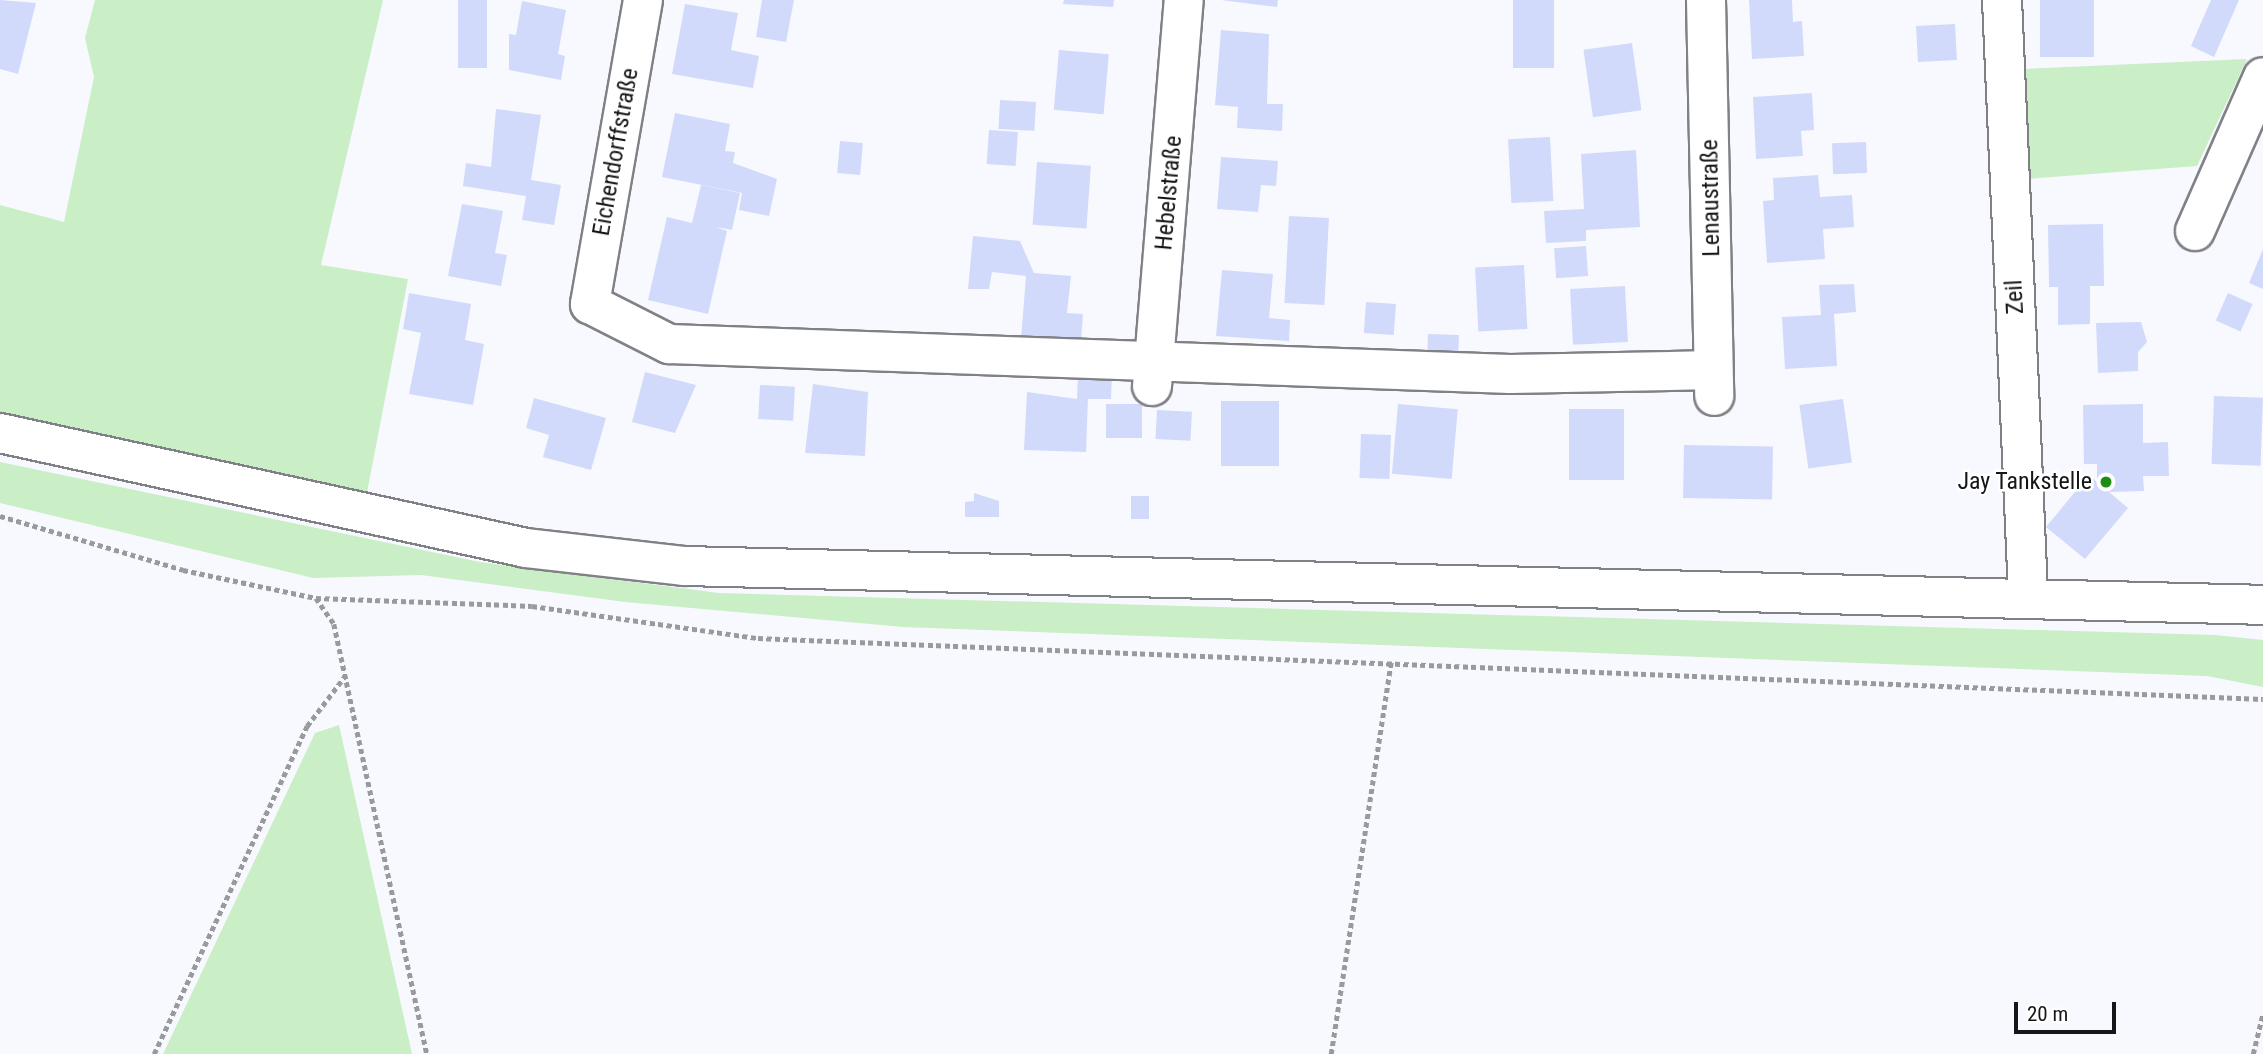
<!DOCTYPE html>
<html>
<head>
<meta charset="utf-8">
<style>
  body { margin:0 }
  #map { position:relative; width:2263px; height:1054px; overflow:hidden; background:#f8f9fe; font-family:"Roboto Condensed",sans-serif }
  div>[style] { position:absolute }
  .green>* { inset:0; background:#caeec6 }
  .building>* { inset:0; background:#d2dafb; transform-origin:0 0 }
  .path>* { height:4.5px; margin-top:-2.25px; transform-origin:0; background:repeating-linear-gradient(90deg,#999a9d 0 5px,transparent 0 8.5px) }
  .roads { filter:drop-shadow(2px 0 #808186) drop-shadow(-2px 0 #808186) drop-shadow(0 2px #808186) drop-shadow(0 -2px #808186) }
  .minor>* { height:38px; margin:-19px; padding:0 19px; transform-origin:19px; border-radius:19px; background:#fff }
  .dots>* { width:19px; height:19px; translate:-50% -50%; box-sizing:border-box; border:4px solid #fff; border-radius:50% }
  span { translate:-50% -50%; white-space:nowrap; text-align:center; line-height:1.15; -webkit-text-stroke:5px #fff; paint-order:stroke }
  .street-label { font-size:24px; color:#151617 }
  .poi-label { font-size:24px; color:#151617 }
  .right { translate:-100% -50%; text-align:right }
  .scale { position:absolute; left:2014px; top:1002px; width:102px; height:32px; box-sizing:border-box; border:4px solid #151617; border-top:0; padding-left:9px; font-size:21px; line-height:24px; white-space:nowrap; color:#151617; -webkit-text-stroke:5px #fff; paint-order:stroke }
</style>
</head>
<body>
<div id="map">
  <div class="green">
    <i style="clip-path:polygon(95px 0,383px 0,321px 265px,408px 279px,366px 498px,0 412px,0 205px,64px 222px,94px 77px,85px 38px)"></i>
    <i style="clip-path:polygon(2247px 59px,2197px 166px,2026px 179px,2023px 69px)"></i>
    <i style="clip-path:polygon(0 462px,480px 562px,719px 593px,2215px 635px,2263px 640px,2263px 687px,2207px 676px,903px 627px,625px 602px,421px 575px,313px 578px,0 503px)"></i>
    <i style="clip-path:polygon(339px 725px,412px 1054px,163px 1054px,315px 733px)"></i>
  </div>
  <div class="building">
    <i style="clip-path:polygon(0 0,36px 3px,18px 74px,0 69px)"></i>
    <i style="left:458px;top:0;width:29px;height:68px"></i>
    <i style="clip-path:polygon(762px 0,794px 0,786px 42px,756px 37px)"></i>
    <i style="clip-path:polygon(1064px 0,1114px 0,1113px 7px,1063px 4px)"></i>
    <i style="clip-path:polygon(1221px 0,1278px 0,1277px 7px)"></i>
    <i style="left:1513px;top:0;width:41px;height:68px"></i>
    <i style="clip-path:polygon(1749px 0,1792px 0,1793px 22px,1802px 21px,1804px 56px,1752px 59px)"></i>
    <i style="left:2094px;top:0;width:57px;height:54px;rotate:90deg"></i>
    <i style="clip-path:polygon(2211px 0,2239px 0,2214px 57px,2191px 46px)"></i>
    <i style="clip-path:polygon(522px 1px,566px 10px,558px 54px,565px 56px,561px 80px,509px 70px,509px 34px,516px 35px)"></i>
    <i style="clip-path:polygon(685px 4px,738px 13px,731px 50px,759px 56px,753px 88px,672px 74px)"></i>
    <i style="left:1955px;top:24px;width:36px;height:39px;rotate:87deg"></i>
    <i style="clip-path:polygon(1221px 30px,1269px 34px,1267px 104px,1283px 104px,1282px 131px,1237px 128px,1238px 107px,1215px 105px)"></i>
    <i style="left:1632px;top:43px;width:68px;height:49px;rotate:82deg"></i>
    <i style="left:1059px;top:50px;width:50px;height:60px;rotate:5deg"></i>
    <i style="clip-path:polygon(1812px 93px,1814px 130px,1801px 131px,1803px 156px,1756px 159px,1753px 97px)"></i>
    <i style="left:1000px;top:100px;width:36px;height:29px;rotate:3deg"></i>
    <i style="clip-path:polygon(496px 109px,541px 115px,531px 180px,561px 185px,554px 225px,522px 220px,526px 196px,463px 186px,466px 163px,491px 167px)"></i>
    <i style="clip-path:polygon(675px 113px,730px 124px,725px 151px,735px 152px,733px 163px,777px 179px,769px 216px,739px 210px,742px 193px,662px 177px)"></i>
    <i style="left:989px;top:130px;width:29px;height:34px;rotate:4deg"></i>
    <i style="left:1550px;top:137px;width:64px;height:42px;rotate:87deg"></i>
    <i style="left:840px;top:141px;width:23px;height:32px;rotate:5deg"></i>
    <i style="left:1866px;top:142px;width:31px;height:34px;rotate:88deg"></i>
    <i style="clip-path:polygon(1636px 150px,1640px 227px,1586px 230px,1586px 241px,1546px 243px,1544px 211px,1584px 209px,1581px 154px)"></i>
    <i style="clip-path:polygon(1221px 157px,1278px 161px,1276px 186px,1261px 185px,1258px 212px,1217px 209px)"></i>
    <i style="left:1037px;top:162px;width:54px;height:63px;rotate:4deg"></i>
    <i style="clip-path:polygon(1818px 175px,1820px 197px,1852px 195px,1854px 227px,1823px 229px,1825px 259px,1767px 263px,1763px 201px,1774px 200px,1773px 178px)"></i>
    <i style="clip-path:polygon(701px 185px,740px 193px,732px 230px,716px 227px,727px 231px,708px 314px,648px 300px,667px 217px,692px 223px)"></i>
    <i style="clip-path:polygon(462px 204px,503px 211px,495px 253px,507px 255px,501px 286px,448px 276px)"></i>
    <i style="left:1289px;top:216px;width:40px;height:87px;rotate:3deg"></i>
    <i style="clip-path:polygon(2103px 224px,2104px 286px,2090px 286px,2090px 324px,2058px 325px,2058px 287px,2049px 287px,2048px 225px)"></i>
    <i style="clip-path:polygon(973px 236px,1020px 241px,1034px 273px,1071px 276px,1067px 313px,1083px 314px,1081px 342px,1021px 339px,1026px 276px,992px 272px,989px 289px,968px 289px)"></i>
    <i style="left:1586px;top:246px;width:30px;height:32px;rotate:86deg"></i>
    <i style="clip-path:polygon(2263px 249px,2263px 289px,2249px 283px)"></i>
    <i style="left:1524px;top:265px;width:64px;height:49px;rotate:87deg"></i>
    <i style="clip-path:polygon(1222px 270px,1273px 274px,1269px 318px,1290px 320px,1289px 341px,1216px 336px)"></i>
    <i style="clip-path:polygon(1854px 284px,1856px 312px,1834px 314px,1837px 366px,1785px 369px,1782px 317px,1821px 315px,1819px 285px)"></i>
    <i style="left:1625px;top:286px;width:56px;height:55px;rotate:87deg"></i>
    <i style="clip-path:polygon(409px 293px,471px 304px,465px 340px,484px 344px,473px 405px,409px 394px,421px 333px,403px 329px)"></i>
    <i style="left:2228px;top:293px;width:27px;height:30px;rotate:24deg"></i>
    <i style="left:1366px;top:302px;width:30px;height:31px;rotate:4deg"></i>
    <i style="clip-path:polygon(2141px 322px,2147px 342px,2138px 352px,2138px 371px,2098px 373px,2096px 323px)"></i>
    <i style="left:1428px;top:334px;width:31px;height:31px;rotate:2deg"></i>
    <i style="clip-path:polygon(645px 372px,696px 385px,675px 433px,632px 422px)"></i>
    <i style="clip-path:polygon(1078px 373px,1112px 373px,1111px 399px,1088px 399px,1086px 452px,1024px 450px,1027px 392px,1077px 399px)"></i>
    <i style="clip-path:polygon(813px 384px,868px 392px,865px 456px,805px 453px)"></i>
    <i style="left:760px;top:385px;width:35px;height:34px;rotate:3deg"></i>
    <i style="left:2214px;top:396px;width:49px;height:68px;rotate:2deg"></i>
    <i style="clip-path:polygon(534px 398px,606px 418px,591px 470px,543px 457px,549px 435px,526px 428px)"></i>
    <i style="left:1843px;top:399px;width:64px;height:44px;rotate:82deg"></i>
    <i style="left:1221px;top:401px;width:58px;height:65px"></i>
    <i style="left:1142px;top:404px;width:34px;height:36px;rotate:90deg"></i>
    <i style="left:1398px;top:404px;width:60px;height:70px;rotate:5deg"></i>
    <i style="clip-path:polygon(2143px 404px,2143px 443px,2168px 442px,2169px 476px,2143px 476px,2144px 491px,2109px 492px,2128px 508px,2085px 559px,2046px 527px,2089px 475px,2097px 482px,2097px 464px,2084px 464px,2083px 405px)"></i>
    <i style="left:1624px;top:409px;width:71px;height:55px;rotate:90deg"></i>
    <i style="left:1157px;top:410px;width:35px;height:29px;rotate:3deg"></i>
    <i style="left:1361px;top:434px;width:30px;height:44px;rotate:2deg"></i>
    <i style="left:1684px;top:445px;width:89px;height:53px;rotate:1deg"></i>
    <i style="clip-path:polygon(974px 493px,999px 501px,999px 517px,965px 517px,965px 502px,974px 501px)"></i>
    <i style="left:1131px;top:496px;width:18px;height:23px"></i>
  </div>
  <div class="path">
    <i style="left:0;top:516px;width:191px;rotate:16.4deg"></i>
    <i style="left:183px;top:570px;width:136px;rotate:11.9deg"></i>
    <i style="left:316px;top:598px;width:32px;rotate:55deg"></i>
    <i style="left:334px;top:624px;width:440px;rotate:77.8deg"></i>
    <i style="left:316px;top:598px;width:216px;rotate:2.1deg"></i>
    <i style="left:532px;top:606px;width:228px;rotate:8.1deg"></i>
    <i style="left:758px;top:638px;width:1506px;rotate:2.32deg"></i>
    <i style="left:154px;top:1054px;width:362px;rotate:-65deg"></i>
    <i style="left:307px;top:726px;width:63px;rotate:-52.8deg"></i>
    <i style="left:1331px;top:1054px;width:397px;rotate:-81.3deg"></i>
    <i style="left:2253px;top:1054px;width:42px;rotate:-76.3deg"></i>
  </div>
  <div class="roads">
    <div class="minor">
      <i style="left:643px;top:0;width:309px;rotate:99.9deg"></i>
      <i style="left:590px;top:304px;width:89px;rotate:26.9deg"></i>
      <i style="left:669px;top:344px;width:842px;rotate:2.04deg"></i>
      <i style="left:1510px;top:374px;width:203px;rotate:-1.1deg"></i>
      <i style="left:1706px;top:0;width:396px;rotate:88.8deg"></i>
      <i style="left:2002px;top:0;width:595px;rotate:87.49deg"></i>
      <i style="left:2195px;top:231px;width:168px;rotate:-66.2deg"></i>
      <i style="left:1152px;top:386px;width:387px;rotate:-85.3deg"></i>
      <i style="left:0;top:433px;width:538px;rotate:12.33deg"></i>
      <i style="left:526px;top:548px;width:159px;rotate:6.5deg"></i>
      <i style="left:684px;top:566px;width:1579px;rotate:1.41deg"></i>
    </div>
  </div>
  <div class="dots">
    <i style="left:2106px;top:482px;background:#1c8e15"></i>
  </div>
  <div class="street-label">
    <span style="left:616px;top:152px;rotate:-80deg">Eichendorffstraße</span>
    <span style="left:1169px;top:193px;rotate:-85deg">Hebelstraße</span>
    <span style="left:1711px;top:198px;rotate:-91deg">Lenaustraße</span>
    <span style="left:2015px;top:297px;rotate:-93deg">Zeil</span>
  </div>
  <div class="poi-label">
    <span class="right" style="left:2092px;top:482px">Jay Tankstelle</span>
  </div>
  <div class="scale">20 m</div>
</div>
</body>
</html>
